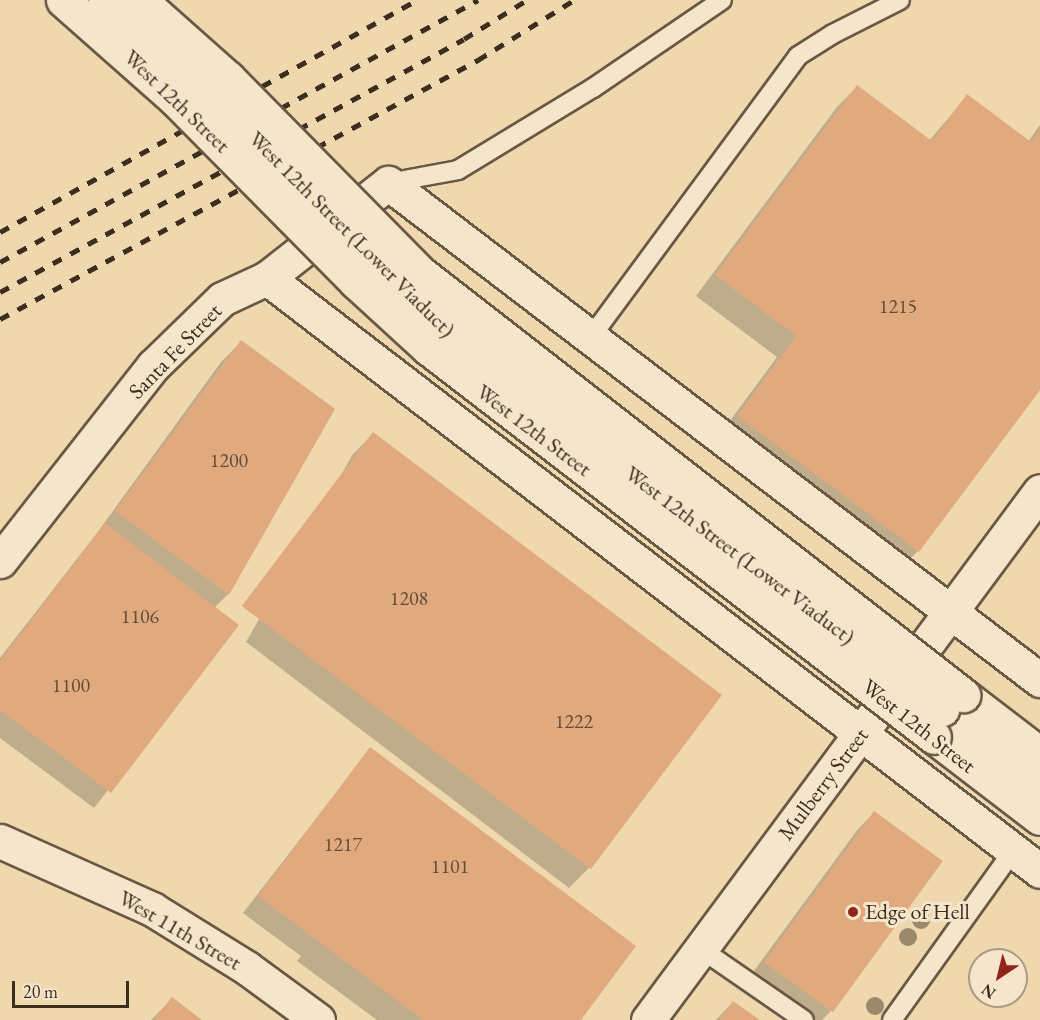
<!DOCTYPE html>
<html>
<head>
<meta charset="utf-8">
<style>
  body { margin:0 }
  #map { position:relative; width:1040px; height:1020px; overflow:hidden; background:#efd7ae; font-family:"EB Garamond",serif }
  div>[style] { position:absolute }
  .shadow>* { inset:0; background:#0003 }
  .building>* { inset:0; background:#e0aa7e; transform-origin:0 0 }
  .roads { filter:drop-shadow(2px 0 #695844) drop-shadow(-2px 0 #695844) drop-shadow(0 2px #695844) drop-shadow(0 -2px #695844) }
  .service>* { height:18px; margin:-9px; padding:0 9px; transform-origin:9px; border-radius:9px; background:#f5e5ca }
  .minor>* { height:33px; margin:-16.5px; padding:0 16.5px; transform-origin:16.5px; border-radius:16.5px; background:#f5e5ca }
  .secondary>* { height:33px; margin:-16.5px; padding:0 16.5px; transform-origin:16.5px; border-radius:16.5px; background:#f5e5ca }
  .rail>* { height:4.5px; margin-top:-2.25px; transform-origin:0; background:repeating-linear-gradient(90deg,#3c2d21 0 10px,transparent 0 20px) }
  .bridges { filter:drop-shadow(2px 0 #695844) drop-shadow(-2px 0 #695844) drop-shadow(0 2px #695844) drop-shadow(0 -2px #695844) }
  .minor-bridge>* { height:33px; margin:-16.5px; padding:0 16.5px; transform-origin:16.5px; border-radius:16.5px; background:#f5e5ca }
  .secondary-bridge>* { height:33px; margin:-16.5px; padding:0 16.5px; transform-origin:16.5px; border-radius:16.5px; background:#f5e5ca }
  .trees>* { width:18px; height:18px; margin:-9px; border-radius:50%; background:#9b896c }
  .dots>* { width:16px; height:16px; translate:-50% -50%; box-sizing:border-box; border:3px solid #f5e5ca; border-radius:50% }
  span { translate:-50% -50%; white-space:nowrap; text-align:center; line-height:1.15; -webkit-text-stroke:6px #f5e5ca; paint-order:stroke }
  .number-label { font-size:20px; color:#654c38 }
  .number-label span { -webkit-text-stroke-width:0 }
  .street-label { font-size:22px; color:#3c2d21 }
  .poi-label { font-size:22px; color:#3c2d21 }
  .left { translate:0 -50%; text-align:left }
  .north { position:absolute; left:968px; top:948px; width:60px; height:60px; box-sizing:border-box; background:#f5e5ca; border:2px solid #ab9b86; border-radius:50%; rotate:215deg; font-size:16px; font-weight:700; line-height:24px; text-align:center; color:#3c2d21 }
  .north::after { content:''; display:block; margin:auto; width:21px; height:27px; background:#8f2418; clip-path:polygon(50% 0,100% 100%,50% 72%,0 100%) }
  .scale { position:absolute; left:12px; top:981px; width:117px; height:27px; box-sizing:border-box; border:3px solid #3c2d21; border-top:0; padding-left:8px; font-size:18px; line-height:21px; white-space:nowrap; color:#3c2d21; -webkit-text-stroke:4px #f5e5ca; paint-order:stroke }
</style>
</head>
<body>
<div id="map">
  <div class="shadow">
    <i style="clip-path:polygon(857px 87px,929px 141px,967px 96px,1028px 142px,1040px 125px,1040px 387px,918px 551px,897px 571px,718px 437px,777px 357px,696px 296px,837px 107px)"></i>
    <i style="clip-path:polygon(241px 342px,228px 594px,214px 608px,237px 625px,94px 808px,0 738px,0 658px,97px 533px,221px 362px)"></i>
    <i style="clip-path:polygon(373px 434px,589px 868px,569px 888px,246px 642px,353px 454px)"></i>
    <i style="clip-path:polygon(370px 749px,579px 1020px,377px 1020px,297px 961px,301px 956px,243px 913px)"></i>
    <i style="clip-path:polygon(874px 813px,830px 1012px,822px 1020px,804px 1020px,748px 979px,858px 829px)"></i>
    <i style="clip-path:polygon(172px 999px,200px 1020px,151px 1020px)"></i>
    <i style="clip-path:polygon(733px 1002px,757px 1020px,716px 1020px)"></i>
  </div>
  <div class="building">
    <i style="clip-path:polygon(857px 85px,932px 141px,967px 94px,1031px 142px,1040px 130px,1040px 390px,919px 552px,737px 416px,796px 336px,715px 275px)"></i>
    <i style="clip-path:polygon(241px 340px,335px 409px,229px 595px,115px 511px)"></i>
    <i style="left:373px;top:432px;width:437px;height:218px;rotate:37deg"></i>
    <i style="clip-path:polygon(105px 523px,239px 625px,111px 793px,0 710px,0 661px)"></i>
    <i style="clip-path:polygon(370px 747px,636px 946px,581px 1020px,423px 1020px,258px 896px)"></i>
    <i style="left:874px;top:811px;width:85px;height:187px;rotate:36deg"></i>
    <i style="clip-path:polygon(172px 997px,202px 1020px,154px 1020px)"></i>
    <i style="clip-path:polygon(733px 1001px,760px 1020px,719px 1020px)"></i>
  </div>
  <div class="roads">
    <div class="service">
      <i style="left:388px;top:183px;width:71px;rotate:-10.5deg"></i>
      <i style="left:458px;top:170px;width:158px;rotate:-31.3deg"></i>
      <i style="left:593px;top:88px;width:156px;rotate:-34.3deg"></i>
      <i style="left:591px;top:337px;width:349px;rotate:-53.6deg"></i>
      <i style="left:798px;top:56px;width:41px;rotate:-32.2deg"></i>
      <i style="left:833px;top:34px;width:75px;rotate:-26.9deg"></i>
      <i style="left:701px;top:949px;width:125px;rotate:34.6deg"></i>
      <i style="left:892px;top:1020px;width:208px;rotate:-54.4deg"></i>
    </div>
    <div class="minor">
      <i style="left:267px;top:278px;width:974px;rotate:37.49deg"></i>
      <i style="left:0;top:561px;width:248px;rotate:-51.9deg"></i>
      <i style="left:153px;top:366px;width:96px;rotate:-44.2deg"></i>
      <i style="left:222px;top:299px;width:50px;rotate:-25deg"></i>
      <i style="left:267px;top:278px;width:154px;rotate:-38.1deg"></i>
      <i style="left:388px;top:183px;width:820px;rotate:37.32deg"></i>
      <i style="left:942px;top:709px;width:123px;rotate:37.1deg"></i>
      <i style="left:0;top:841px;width:167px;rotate:24.1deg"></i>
      <i style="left:152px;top:909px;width:112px;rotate:31.8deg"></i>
      <i style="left:247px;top:968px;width:88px;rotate:36.2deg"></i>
      <i style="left:648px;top:1020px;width:658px;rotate:-53.46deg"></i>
    </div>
    <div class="secondary">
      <i style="left:963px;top:695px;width:97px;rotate:37.5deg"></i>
      <i style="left:934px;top:737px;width:133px;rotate:37.4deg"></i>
    </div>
  </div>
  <div class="rail">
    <i style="left:0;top:232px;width:477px;rotate:-29.1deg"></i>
    <i style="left:0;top:262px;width:545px;rotate:-28.73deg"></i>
    <i style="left:0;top:292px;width:528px;rotate:-28.6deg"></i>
    <i style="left:464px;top:39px;width:74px;rotate:-31.8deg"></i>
    <i style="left:0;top:319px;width:544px;rotate:-28.45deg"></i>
    <i style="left:478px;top:60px;width:113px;rotate:-32deg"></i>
  </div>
  <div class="bridges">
    <div class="minor-bridge">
      <i style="left:105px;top:0;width:112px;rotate:40.7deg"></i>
      <i style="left:190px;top:73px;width:356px;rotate:45.2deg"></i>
      <i style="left:441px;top:326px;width:631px;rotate:37.4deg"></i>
    </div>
    <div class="secondary-bridge">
      <i style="left:63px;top:0;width:149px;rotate:41.5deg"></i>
      <i style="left:175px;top:99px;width:257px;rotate:45.3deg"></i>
      <i style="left:356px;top:282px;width:98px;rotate:42.5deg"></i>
      <i style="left:428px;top:348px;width:638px;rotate:37.55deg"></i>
      <i style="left:140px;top:0;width:118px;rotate:41.6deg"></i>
      <i style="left:228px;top:78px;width:271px;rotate:45.4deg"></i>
      <i style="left:418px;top:271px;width:691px;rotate:37.88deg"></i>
    </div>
  </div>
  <div class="trees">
    <i style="left:921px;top:920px"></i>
    <i style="left:908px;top:937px"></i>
    <i style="left:875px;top:1006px"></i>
  </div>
  <div class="dots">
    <i style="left:853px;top:912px;background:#8f2418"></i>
  </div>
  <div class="number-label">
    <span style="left:898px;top:306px">1215</span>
    <span style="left:229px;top:460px">1200</span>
    <span style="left:409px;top:598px">1208</span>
    <span style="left:140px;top:616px">1106</span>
    <span style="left:71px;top:685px">1100</span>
    <span style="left:574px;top:721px">1222</span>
    <span style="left:343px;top:844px">1217</span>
    <span style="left:450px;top:866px">1101</span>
  </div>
  <div class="street-label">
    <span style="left:177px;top:101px;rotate:44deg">West 12th Street</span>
    <span style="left:352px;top:234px;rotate:45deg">West 12th Street (Lower Viaduct)</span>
    <span style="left:175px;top:351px;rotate:-46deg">Santa Fe Street</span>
    <span style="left:534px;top:430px;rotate:37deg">West 12th Street</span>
    <span style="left:740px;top:555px;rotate:37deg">West 12th Street (Lower Viaduct)</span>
    <span style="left:919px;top:726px;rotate:38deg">West 12th Street</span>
    <span style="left:823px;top:784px;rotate:-53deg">Mulberry Street</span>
    <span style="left:180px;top:930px;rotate:30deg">West 11th Street</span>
  </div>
  <div class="poi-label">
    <span class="left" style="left:865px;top:912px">Edge of Hell</span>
  </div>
  <div class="north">N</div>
  <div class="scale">20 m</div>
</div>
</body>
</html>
